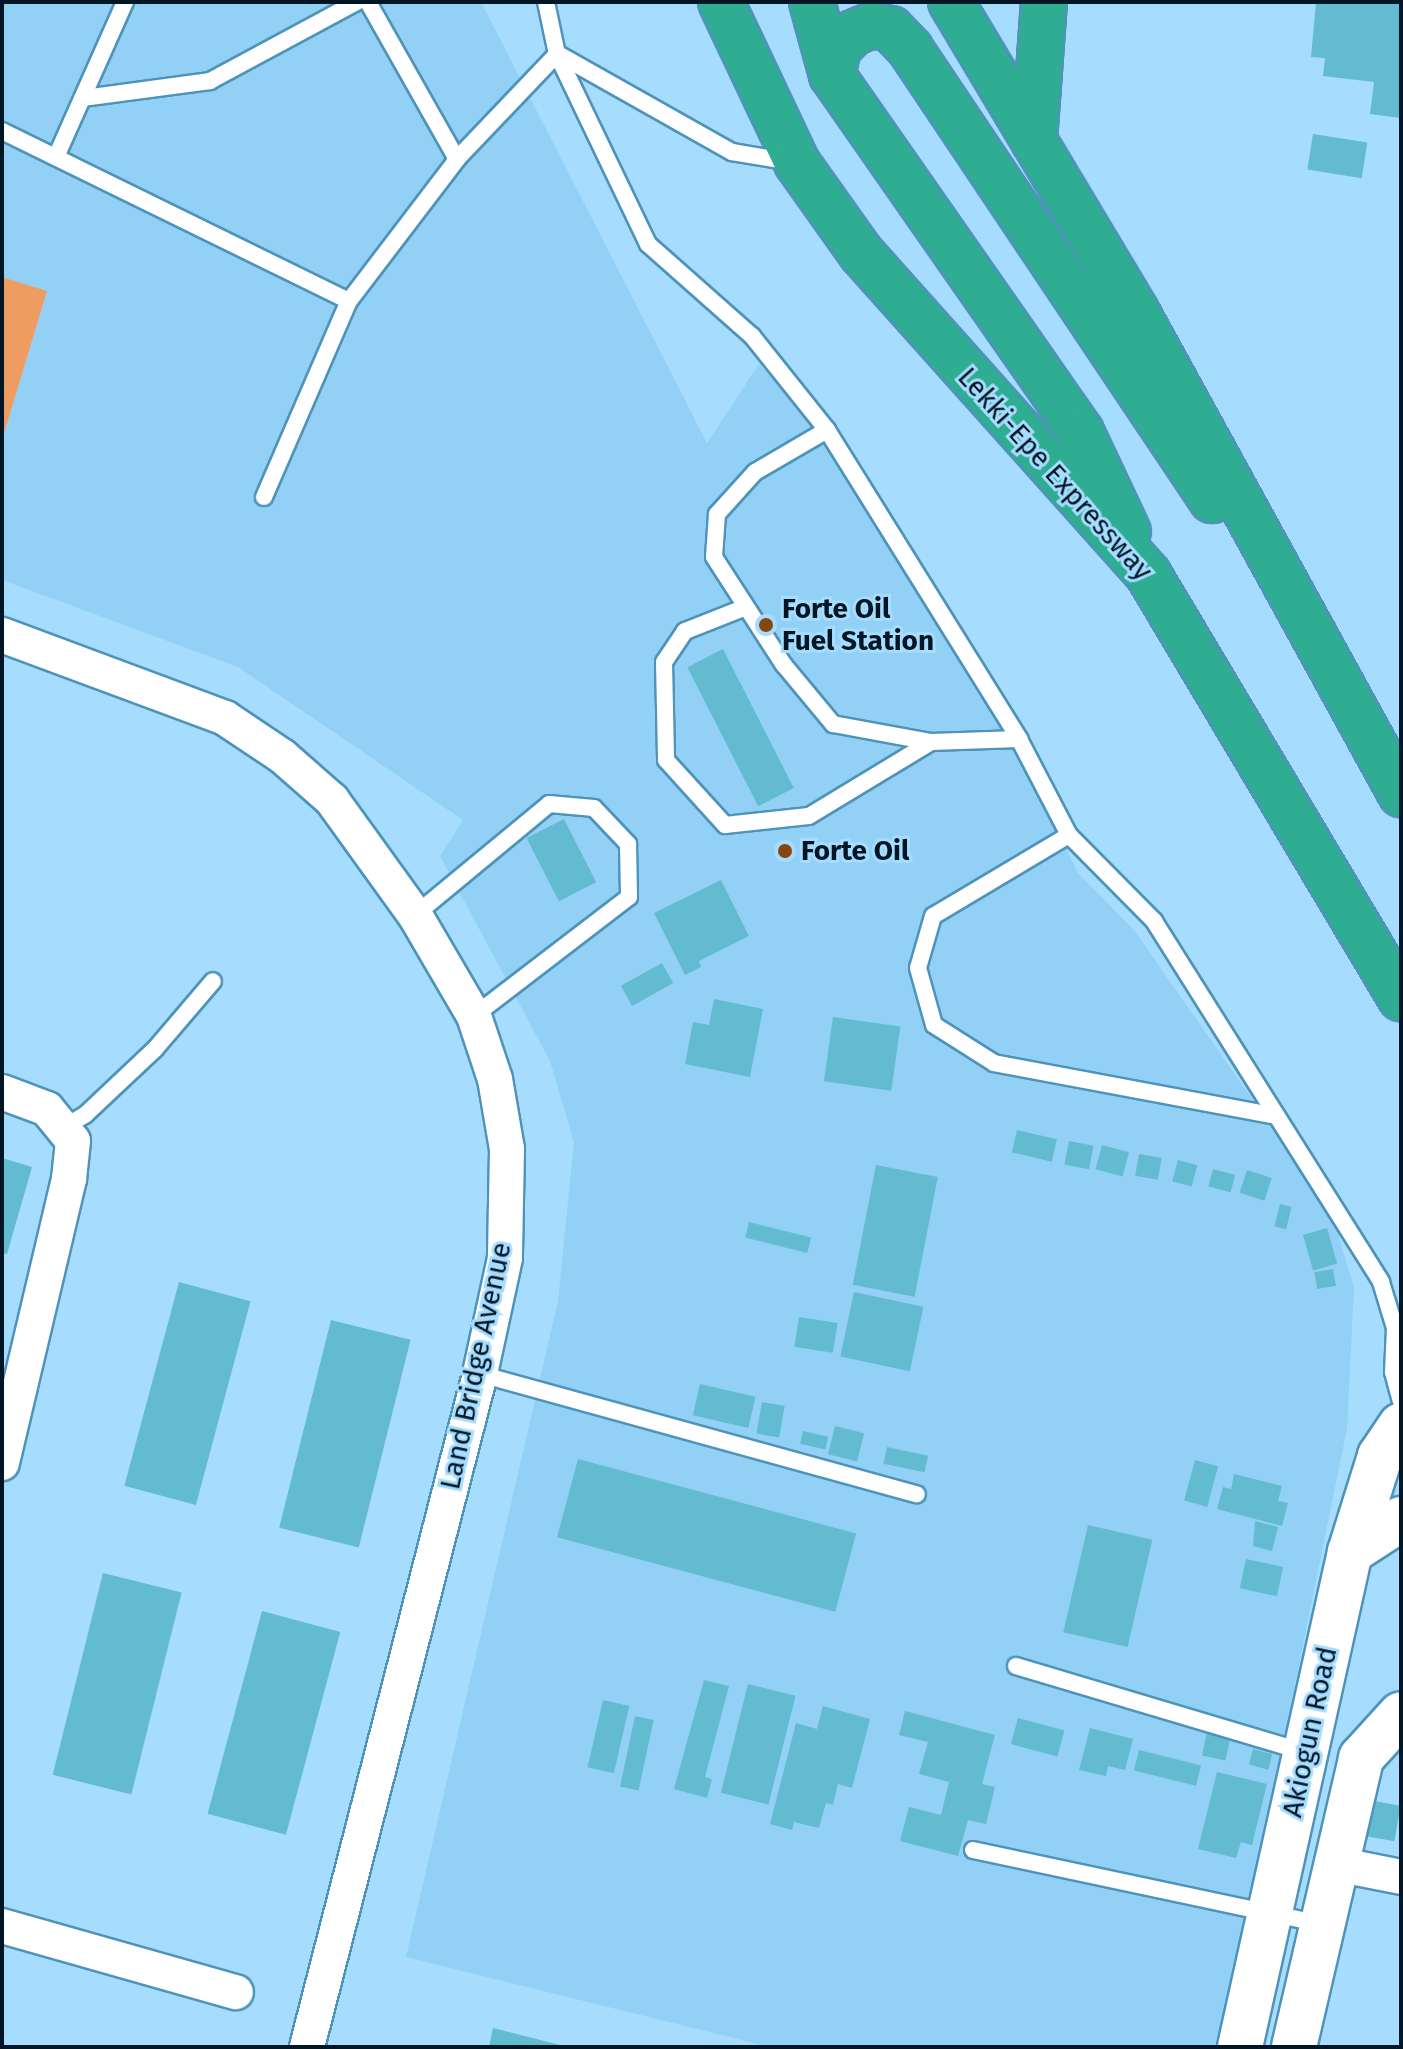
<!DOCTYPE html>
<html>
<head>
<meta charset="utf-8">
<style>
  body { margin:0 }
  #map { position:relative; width:1403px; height:2049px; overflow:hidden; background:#a6dcfe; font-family:"Fira Sans",sans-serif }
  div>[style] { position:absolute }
  .built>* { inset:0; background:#93d0f5 }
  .green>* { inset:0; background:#ee9c60 }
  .building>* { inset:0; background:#62bbd1; transform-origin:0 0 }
  .roads { filter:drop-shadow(2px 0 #4e93b9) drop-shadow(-2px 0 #4e93b9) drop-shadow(0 2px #4e93b9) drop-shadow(0 -2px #4e93b9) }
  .lane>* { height:16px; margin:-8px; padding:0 8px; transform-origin:8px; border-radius:8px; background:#fff }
  .street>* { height:34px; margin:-17px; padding:0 17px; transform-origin:17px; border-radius:17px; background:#fff }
  .secondary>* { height:44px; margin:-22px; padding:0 22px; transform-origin:22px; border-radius:22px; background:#fff }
  .highway>* { height:44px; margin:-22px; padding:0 22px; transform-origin:22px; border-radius:22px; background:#2ead93 }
  .dots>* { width:22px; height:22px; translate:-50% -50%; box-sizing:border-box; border:4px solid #a6dcfe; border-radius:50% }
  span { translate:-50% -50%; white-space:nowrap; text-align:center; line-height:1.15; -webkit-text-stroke:6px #a6dcfe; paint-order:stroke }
  .street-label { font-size:28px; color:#001625 }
  .poi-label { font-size:28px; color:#001625; font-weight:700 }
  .left { translate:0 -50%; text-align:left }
  .frame { position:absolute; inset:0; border:4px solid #001625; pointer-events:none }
</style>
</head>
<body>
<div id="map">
  <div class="built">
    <i style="clip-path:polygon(2px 2px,481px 2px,707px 443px,759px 364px,849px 465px,1035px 785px,1078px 873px,1134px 930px,1331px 1212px,1354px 1287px,1347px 1429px,1221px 2047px,770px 2047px,406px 1957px,558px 1301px,574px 1142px,550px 1061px,440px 856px,463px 820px,238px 667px,2px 580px,2px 440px,47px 291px,2px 277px)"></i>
  </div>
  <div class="green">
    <i style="clip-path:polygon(2px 277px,47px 291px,2px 440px)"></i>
  </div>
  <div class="building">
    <i style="clip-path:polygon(1316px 2px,1401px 2px,1401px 118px,1370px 114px,1374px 82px,1323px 76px,1325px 58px,1311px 57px)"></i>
    <i style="left:1313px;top:134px;width:55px;height:36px;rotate:9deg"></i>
    <i style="left:723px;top:649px;width:156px;height:40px;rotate:63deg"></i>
    <i style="left:564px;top:819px;width:71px;height:42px;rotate:63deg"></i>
    <i style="clip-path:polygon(721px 880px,749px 936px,699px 961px,701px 967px,685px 975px,654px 913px)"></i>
    <i style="left:662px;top:963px;width:23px;height:47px;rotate:61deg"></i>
    <i style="clip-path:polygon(714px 999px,763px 1009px,750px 1077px,685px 1064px,693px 1022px,709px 1025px)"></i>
    <i style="left:833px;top:1017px;width:68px;height:65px;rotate:8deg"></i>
    <i style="left:1017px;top:1130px;width:41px;height:23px;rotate:13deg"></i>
    <i style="left:1069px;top:1141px;width:25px;height:24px;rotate:11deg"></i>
    <i style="left:1102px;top:1145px;width:28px;height:25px;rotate:15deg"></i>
    <i style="left:1139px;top:1154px;width:23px;height:22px;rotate:10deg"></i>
    <i style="clip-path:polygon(2px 1158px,32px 1167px,7px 1254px,2px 1253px)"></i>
    <i style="left:1178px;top:1160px;width:20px;height:22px;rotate:15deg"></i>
    <i style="left:876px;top:1165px;width:63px;height:122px;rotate:11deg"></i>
    <i style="left:1213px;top:1169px;width:23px;height:18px;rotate:15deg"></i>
    <i style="left:1247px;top:1170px;width:26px;height:24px;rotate:18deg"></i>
    <i style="left:1280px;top:1204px;width:12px;height:23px;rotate:14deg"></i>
    <i style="left:749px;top:1222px;width:64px;height:16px;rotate:14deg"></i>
    <i style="left:1327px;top:1228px;width:37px;height:25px;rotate:74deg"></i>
    <i style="left:1333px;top:1269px;width:17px;height:19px;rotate:80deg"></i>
    <i style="left:179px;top:1282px;width:74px;height:211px;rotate:15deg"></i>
    <i style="left:854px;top:1292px;width:71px;height:66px;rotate:12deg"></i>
    <i style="left:799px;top:1317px;width:39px;height:30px;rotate:9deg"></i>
    <i style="left:331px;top:1320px;width:82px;height:214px;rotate:14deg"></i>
    <i style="left:700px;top:1384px;width:57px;height:32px;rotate:13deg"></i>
    <i style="left:762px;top:1402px;width:23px;height:32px;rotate:10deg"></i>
    <i style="left:835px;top:1426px;width:30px;height:29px;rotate:14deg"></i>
    <i style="left:803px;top:1431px;width:26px;height:13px;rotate:13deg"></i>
    <i style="left:887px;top:1447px;width:42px;height:17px;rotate:12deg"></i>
    <i style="left:578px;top:1459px;width:288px;height:81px;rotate:15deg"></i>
    <i style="left:1195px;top:1460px;width:24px;height:42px;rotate:15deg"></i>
    <i style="clip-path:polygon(1234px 1474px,1282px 1486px,1278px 1501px,1288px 1503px,1282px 1526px,1217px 1509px,1223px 1487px,1231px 1489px)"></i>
    <i style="clip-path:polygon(1255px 1521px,1278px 1527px,1272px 1551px,1253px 1546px)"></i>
    <i style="left:1088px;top:1525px;width:66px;height:110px;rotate:13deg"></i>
    <i style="left:1246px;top:1559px;width:38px;height:30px;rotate:12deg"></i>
    <i style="left:103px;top:1573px;width:81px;height:208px;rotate:14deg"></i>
    <i style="left:262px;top:1611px;width:81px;height:210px;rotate:15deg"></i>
    <i style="clip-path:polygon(704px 1680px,729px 1686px,705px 1777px,712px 1779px,707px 1798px,674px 1789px)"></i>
    <i style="left:748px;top:1684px;width:49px;height:112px;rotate:14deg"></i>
    <i style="left:603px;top:1700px;width:27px;height:69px;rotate:13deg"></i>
    <i style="clip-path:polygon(823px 1706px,870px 1719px,852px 1788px,838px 1784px,833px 1805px,826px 1803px,819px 1828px,794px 1822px,792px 1830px,770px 1824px,796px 1723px,817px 1729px)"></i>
    <i style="clip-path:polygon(905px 1711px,995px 1735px,982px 1784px,995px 1787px,986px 1824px,968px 1820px,958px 1856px,900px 1841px,909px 1807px,941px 1815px,949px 1782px,919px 1774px,928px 1742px,899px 1735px)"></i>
    <i style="left:635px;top:1716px;width:19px;height:72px;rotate:12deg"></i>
    <i style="left:1018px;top:1718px;width:48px;height:27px;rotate:15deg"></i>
    <i style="clip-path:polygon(1090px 1728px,1133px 1739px,1125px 1770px,1108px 1766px,1106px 1776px,1079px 1770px)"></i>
    <i style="left:1207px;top:1732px;width:24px;height:24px;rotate:12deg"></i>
    <i style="left:1253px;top:1749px;width:20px;height:16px;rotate:15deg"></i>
    <i style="left:1139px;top:1750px;width:64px;height:21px;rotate:14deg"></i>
    <i style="clip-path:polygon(1217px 1772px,1267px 1784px,1252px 1845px,1241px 1842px,1236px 1858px,1198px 1849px)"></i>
    <i style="left:1374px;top:1801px;width:27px;height:36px;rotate:10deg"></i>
    <i style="clip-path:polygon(493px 2028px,564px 2046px,564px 2047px,489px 2047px)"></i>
  </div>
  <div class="roads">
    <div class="lane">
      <i style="left:368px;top:2px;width:180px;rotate:60.5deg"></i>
      <i style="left:546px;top:2px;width:53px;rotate:78.1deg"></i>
      <i style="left:557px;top:54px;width:211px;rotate:64.4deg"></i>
      <i style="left:648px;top:244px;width:139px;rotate:41.5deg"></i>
      <i style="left:752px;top:336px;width:120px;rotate:51.4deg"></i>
      <i style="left:827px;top:430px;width:364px;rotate:58.1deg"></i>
      <i style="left:1019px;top:739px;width:108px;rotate:62.5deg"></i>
      <i style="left:1069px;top:835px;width:121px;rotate:45.3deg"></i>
      <i style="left:1154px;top:921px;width:426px;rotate:57.8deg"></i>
      <i style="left:1381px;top:1282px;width:48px;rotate:73.1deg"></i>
      <i style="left:1395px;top:1328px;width:44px;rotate:92.6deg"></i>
      <i style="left:1393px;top:1372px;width:30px;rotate:75deg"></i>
      <i style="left:558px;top:54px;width:200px;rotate:29.4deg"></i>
      <i style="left:732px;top:152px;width:61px;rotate:9.5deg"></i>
      <i style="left:83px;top:98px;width:128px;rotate:-7.6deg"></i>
      <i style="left:210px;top:81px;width:167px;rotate:-28.3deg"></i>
      <i style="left:2px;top:131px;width:386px;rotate:26.1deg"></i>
      <i style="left:56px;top:157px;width:170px;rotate:-66deg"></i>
      <i style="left:827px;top:430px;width:83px;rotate:149.7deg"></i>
      <i style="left:755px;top:472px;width:57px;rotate:132.1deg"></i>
      <i style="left:717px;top:514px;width:43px;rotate:94deg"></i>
      <i style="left:714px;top:557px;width:129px;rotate:57.1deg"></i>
      <i style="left:784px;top:665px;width:77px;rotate:50.3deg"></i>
      <i style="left:833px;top:724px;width:100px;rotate:10.4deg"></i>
      <i style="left:931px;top:742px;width:88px;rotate:-2deg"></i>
      <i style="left:264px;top:497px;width:214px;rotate:-66.6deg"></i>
      <i style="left:349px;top:301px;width:178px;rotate:-52.7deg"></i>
      <i style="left:457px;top:159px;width:145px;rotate:-46.4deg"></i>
      <i style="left:746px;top:607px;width:66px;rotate:158.5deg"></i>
      <i style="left:685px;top:631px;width:37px;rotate:124deg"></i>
      <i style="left:664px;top:662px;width:98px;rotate:88.8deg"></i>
      <i style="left:666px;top:760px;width:88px;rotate:47.8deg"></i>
      <i style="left:725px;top:825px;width:84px;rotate:-6.1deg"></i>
      <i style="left:809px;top:816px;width:143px;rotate:-31.2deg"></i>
      <i style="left:1069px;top:835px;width:158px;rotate:149.2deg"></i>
      <i style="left:933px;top:916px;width:54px;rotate:106.1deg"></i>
      <i style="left:918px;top:968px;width:59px;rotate:74.3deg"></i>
      <i style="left:934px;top:1025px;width:71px;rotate:32.3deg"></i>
      <i style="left:994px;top:1063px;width:287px;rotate:10.6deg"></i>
      <i style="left:415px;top:915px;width:174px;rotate:-39.6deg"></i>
      <i style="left:549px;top:804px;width:45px;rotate:5.1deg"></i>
      <i style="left:594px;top:808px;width:50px;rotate:46.6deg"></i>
      <i style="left:628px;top:844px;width:53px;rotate:88.9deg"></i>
      <i style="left:629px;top:897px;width:195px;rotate:142.5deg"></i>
      <i style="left:63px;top:1128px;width:26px;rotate:-31deg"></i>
      <i style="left:85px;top:1115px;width:96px;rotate:-43.3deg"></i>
      <i style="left:155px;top:1049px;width:89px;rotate:-49.5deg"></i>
      <i style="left:480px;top:1374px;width:453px;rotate:15.4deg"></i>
      <i style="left:1016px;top:1666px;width:302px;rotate:16.6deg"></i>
      <i style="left:973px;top:1850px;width:356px;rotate:12deg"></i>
    </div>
    <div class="street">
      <i style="left:2px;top:635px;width:238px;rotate:20.4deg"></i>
      <i style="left:225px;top:718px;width:69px;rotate:33.7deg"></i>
      <i style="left:282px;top:756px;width:67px;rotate:41.3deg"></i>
      <i style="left:332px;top:800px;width:142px;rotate:54.2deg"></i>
      <i style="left:415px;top:915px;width:117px;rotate:59.7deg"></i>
      <i style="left:474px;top:1016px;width:66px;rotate:71.6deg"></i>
      <i style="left:495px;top:1079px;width:71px;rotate:80.3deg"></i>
      <i style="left:507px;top:1149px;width:109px;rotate:91.1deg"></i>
      <i style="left:505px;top:1258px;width:119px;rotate:102.2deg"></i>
      <i style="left:480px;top:1374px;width:695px;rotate:104.42deg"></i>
      <i style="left:2px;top:1092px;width:48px;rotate:20.7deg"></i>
      <i style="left:47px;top:1109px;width:41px;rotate:50.9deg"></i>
      <i style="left:73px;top:1141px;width:38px;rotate:96deg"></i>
      <i style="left:69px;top:1179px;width:292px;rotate:103.3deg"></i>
      <i style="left:1336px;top:1864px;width:66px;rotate:11.3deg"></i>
      <i style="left:2px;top:1926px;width:243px;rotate:15.8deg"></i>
    </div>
    <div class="secondary">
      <i style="left:1350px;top:1552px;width:61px;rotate:-32.9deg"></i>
      <i style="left:1240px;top:2047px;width:507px;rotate:-77.47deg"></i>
      <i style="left:1350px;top:1552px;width:101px;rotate:-72.6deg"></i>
      <i style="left:1380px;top:1456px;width:37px;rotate:-56deg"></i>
      <i style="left:1294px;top:2047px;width:297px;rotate:-76.9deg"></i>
      <i style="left:1361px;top:1758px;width:59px;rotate:-47.7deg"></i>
    </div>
    <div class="highway">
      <i style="left:721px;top:2px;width:178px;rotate:64.7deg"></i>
      <i style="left:797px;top:163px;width:110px;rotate:54.6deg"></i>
      <i style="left:861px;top:253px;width:431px;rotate:48.2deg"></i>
      <i style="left:1148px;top:574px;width:494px;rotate:59.2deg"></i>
      <i style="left:812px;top:2px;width:76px;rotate:74.7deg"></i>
      <i style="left:832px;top:75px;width:435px;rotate:55.1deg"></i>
      <i style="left:1081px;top:432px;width:110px;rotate:64.8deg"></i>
      <i style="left:951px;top:2px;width:362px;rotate:59.1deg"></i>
      <i style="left:1137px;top:313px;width:549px;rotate:61.24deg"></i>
      <i style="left:832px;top:75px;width:28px;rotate:-77deg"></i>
      <i style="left:838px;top:48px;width:21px;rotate:-45deg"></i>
      <i style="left:853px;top:33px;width:21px;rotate:-23deg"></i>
      <i style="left:872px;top:25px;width:19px;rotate:12deg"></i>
      <i style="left:891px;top:29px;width:28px;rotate:46deg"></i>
      <i style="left:910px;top:49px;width:543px;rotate:56.19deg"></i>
      <i style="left:1034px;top:141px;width:139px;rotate:-85.9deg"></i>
    </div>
  </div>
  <div class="dots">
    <i style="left:766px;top:625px;background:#86470e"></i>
    <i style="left:785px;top:851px;background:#86470e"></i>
  </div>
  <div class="street-label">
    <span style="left:1055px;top:474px;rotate:48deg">Lekki-Epe Expressway</span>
    <span style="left:476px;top:1366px;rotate:-78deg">Land Bridge Avenue</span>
    <span style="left:1310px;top:1732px;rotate:-78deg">Akiogun Road</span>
  </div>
  <div class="poi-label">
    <span class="left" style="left:782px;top:625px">Forte Oil<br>Fuel Station</span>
    <span class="left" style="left:801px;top:851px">Forte Oil</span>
  </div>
  <div class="frame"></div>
</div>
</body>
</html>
